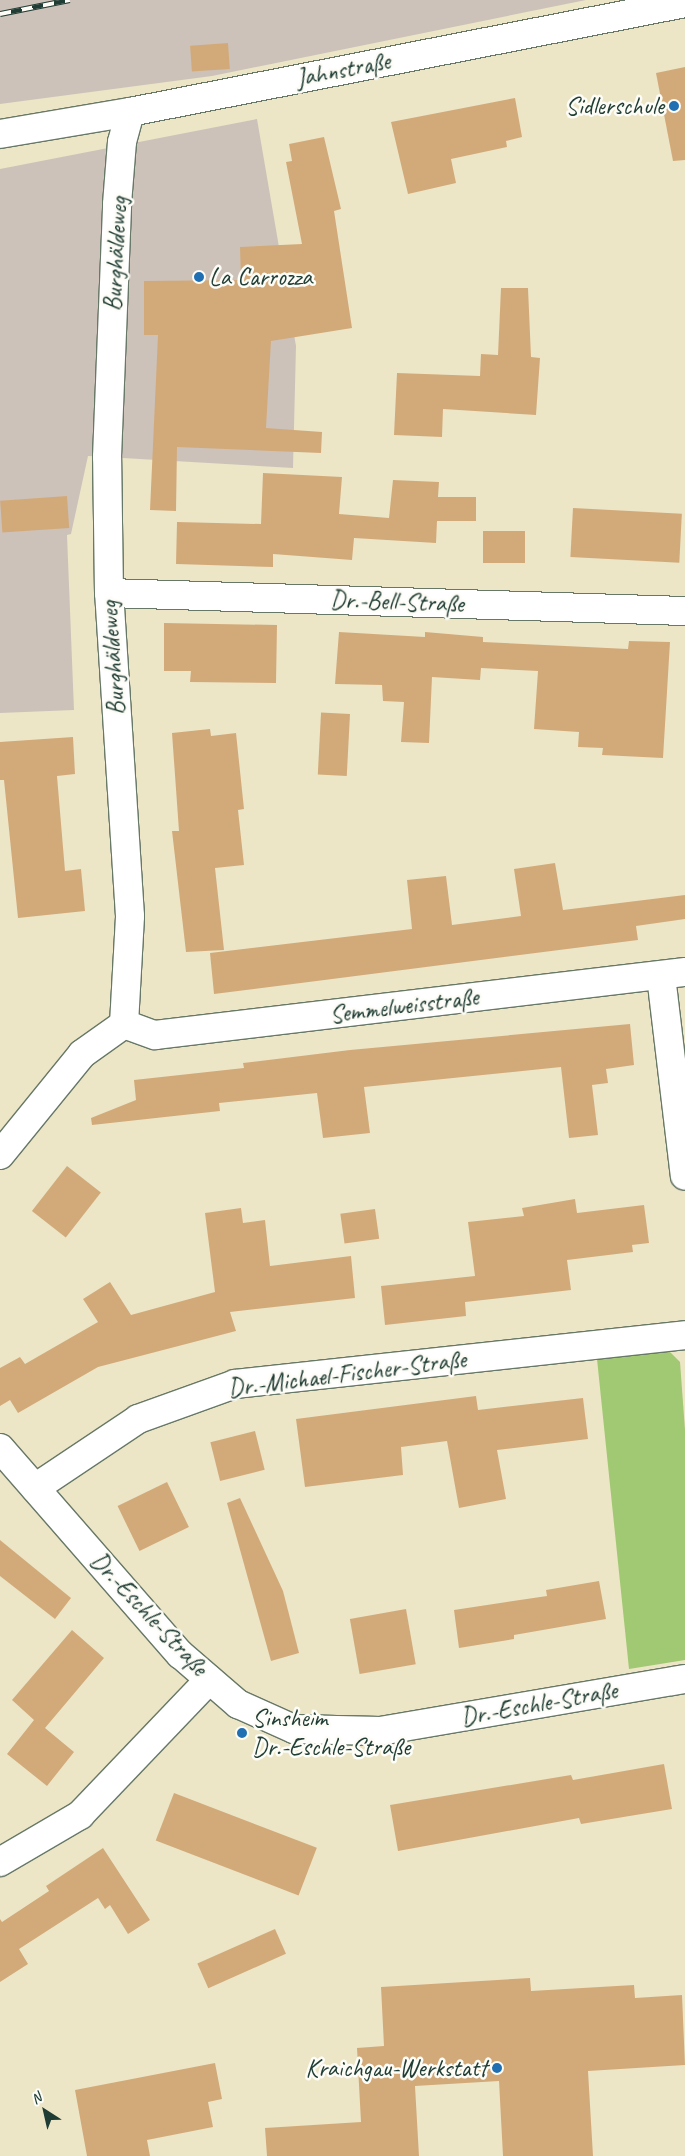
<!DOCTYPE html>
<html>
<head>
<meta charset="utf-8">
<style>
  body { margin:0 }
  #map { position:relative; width:685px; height:2156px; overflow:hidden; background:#ece6c7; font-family:Caveat,sans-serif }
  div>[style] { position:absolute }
  .industrial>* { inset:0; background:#cdc2b9 }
  .green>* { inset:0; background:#a1c873 }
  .building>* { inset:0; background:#d2aa7a; transform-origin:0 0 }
  .roads { filter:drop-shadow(1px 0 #677867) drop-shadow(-1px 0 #677867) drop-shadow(0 1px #677867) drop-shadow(0 -1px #677867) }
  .minor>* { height:28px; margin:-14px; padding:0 14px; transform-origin:14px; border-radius:14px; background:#fff }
  .tertiary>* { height:28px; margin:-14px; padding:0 14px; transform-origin:14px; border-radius:14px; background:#fff }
  .rail>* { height:5.5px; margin-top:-2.75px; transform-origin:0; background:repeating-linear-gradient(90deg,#fdfcf7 0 11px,#1f3d34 0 22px); box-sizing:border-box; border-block:1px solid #1f3d34 }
  .dots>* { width:14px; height:14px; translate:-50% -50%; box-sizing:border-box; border:2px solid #fdfcf7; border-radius:50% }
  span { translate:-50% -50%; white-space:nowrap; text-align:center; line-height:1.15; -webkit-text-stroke:5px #fdfcf7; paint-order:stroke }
  .street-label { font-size:25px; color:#1f3d34 }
  .poi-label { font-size:25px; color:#1f3d34 }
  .right { translate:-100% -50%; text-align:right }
  .left { translate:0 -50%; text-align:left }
  .north { position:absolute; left:20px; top:2086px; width:50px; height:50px; -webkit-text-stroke:4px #fdfcf7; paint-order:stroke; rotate:325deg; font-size:14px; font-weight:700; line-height:20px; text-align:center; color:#1f3d34 }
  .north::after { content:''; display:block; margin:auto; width:18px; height:22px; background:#1f3d34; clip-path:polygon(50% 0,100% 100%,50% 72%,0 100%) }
</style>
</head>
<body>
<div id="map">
  <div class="industrial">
    <i style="clip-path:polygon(0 0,586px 0,212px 76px,0 104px)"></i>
    <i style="clip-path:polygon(257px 119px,296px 346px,293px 468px,88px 456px,71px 534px,67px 535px,74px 710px,0 713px,0 169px)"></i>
  </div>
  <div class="green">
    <i style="clip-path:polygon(667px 1349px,680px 1362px,685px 1430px,685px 1660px,629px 1669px,597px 1359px)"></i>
  </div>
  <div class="building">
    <i style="left:228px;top:43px;width:26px;height:38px;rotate:86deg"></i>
    <i style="clip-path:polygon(685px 67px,685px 160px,673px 161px,656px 73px)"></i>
    <i style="clip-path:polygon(515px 98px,522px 137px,506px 141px,507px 147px,451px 159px,456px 183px,408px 194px,391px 122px)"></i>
    <i style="clip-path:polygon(324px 137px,341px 209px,334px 211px,352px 328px,271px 341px,266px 428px,322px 432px,321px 453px,177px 447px,176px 511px,150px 510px,158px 335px,144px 335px,144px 281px,241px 280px,240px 247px,302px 244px,286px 162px,292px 161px,289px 144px)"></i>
    <i style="clip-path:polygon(501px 288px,528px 288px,531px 357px,540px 358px,536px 415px,443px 409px,442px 437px,394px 435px,397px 373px,480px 376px,481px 354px,498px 355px)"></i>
    <i style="clip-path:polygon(263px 473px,342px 477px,339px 514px,389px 518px,393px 480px,439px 482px,438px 497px,476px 497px,476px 521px,437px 521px,436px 543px,354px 538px,352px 560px,273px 554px,273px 567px,176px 564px,177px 522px,261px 524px)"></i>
    <i style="left:67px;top:496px;width:32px;height:67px;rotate:86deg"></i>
    <i style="left:573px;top:508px;width:109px;height:49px;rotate:3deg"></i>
    <i style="left:483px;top:531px;width:42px;height:32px"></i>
    <i style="clip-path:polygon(164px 623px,277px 625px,276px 683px,190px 682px,191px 671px,164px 671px)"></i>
    <i style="clip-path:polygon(339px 632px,425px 637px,425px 632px,483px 637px,483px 642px,628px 649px,629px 641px,670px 642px,663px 758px,602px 755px,603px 748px,578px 747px,579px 732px,534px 729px,538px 671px,481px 668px,480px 680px,432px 677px,429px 743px,401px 742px,404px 702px,383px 701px,382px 685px,335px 684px)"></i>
    <i style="left:350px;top:714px;width:62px;height:29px;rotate:93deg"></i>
    <i style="clip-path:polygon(210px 729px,211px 736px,236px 733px,244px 809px,238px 810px,244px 865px,215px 868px,224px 950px,186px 952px,172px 831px,179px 831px,172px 733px)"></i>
    <i style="clip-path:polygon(73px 737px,75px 774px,57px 776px,65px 871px,81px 869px,85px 911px,18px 918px,4px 780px,0 780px,0 742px)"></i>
    <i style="clip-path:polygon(555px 863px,563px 910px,685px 895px,685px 919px,636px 926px,638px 940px,214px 994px,210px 953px,412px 929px,407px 880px,446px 876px,452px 925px,521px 916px,514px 869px)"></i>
    <i style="clip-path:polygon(630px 1024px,634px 1065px,606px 1069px,608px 1083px,592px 1085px,598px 1135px,569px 1138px,561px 1067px,364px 1087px,370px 1133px,323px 1138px,317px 1093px,219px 1103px,220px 1111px,92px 1125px,91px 1118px,136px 1100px,134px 1080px,244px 1068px,243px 1063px,350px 1050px)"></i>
    <i style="left:67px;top:1166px;width:43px;height:57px;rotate:38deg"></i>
    <i style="clip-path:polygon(575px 1199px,577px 1213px,644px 1205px,649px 1243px,632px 1245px,633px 1252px,567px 1260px,571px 1290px,465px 1302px,466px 1316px,385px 1325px,381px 1286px,475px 1276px,468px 1222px,524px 1216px,522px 1208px)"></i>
    <i style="clip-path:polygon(241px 1208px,243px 1223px,265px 1220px,270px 1266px,351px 1256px,355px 1298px,230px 1312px,236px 1331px,98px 1367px,18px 1413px,10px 1400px,0 1406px,0 1368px,20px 1357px,25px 1364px,98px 1322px,83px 1299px,110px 1282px,131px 1315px,215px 1292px,205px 1213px)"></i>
    <i style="left:375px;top:1209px;width:30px;height:35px;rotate:82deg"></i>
    <i style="clip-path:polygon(476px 1396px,478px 1410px,583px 1398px,588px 1439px,497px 1450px,506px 1499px,459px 1508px,447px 1441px,401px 1447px,403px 1475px,305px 1487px,296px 1419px)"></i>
    <i style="left:255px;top:1431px;width:40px;height:46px;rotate:76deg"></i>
    <i style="left:167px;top:1482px;width:50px;height:55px;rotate:64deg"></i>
    <i style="clip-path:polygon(240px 1498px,283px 1591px,299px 1653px,271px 1661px,227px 1503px)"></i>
    <i style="clip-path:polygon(0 1540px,71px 1598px,55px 1619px,0 1576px)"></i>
    <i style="clip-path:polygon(599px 1581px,606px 1619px,514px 1635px,514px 1639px,459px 1648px,454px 1610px,547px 1596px,546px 1590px)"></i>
    <i style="left:406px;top:1609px;width:56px;height:57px;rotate:80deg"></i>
    <i style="clip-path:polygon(72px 1630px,104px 1658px,45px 1728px,74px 1752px,47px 1786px,7px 1754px,34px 1720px,12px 1700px)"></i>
    <i style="clip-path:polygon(664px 1764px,672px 1809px,581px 1824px,579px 1818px,398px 1851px,390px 1805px,571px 1775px,573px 1780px)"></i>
    <i style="left:174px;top:1793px;width:153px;height:51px;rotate:21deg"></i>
    <i style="clip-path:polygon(103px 1848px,150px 1920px,128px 1934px,110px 1905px,105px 1909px,98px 1898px,19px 1949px,28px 1964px,0 1982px,0 1919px,2px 1922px,49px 1891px,46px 1886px)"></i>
    <i style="left:275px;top:1929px;width:27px;height:85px;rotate:66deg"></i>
    <i style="clip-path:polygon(530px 1978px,531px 1991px,634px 1985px,635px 1998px,682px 1995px,685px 2065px,588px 2071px,593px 2156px,503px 2156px,499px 2081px,415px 2086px,419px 2156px,267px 2156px,265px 2128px,361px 2122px,357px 2048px,384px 2046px,381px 1987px)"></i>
    <i style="clip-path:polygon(215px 2063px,222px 2099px,208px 2102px,213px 2127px,147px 2140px,150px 2156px,87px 2156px,75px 2090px)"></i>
  </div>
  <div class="roads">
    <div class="minor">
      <i style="left:109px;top:593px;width:576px;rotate:1.79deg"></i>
      <i style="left:661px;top:976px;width:201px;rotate:83.2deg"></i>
      <i style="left:124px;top:1024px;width:33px;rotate:20deg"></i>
      <i style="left:155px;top:1035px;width:534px;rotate:-6.78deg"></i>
      <i style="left:0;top:1155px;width:130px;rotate:-50.9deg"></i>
      <i style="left:82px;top:1054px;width:52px;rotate:-35.5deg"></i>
      <i style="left:124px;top:1024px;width:108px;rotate:-86.8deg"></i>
      <i style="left:130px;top:916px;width:324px;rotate:-93.7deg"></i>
      <i style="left:109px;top:593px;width:136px;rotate:-90.8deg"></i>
      <i style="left:107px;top:457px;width:253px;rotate:-87.7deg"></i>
      <i style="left:117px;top:204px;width:62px;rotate:-85.4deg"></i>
      <i style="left:122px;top:142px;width:31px;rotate:-75deg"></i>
      <i style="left:0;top:1448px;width:274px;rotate:48.9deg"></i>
      <i style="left:180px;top:1654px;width:77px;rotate:40.8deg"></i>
      <i style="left:238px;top:1704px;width:61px;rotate:24.1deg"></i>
      <i style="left:294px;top:1729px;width:86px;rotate:1.3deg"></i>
      <i style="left:380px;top:1731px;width:309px;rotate:-9.7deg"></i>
      <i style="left:35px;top:1488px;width:124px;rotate:-33.8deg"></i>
      <i style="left:138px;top:1419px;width:103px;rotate:-19.8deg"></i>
      <i style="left:235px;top:1384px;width:453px;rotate:-6.2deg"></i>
      <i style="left:0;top:1862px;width:93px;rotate:-30.4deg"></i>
      <i style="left:80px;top:1815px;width:187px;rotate:-46.3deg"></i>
    </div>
    <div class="tertiary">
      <i style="left:0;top:134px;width:132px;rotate:-9.6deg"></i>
      <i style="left:130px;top:112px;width:566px;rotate:-11.11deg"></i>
    </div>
  </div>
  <div class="rail">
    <i style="left:0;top:14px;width:71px;rotate:-11.3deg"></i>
  </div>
  <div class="dots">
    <i style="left:674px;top:106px;background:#1f6fb2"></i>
    <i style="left:199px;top:277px;background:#1f6fb2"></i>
    <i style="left:242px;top:1733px;background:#1f6fb2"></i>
    <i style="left:497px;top:2068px;background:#1f6fb2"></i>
  </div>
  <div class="street-label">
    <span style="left:343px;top:70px;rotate:-11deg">Jahnstraße</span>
    <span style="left:116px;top:254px;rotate:-87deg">Burghäldeweg</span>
    <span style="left:397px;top:602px;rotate:2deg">Dr.-Bell-Straße</span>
    <span style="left:113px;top:658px;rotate:-94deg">Burghäldeweg</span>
    <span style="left:404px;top:1006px;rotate:-7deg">Semmelweisstraße</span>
    <span style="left:347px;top:1374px;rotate:-7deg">Dr.-Michael-Fischer-Straße</span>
    <span style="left:149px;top:1614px;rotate:47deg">Dr.-Eschle-Straße</span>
    <span style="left:539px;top:1704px;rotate:-10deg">Dr.-Eschle-Straße</span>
  </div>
  <div class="poi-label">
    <span class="right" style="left:664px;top:106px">Sidlerschule</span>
    <span class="left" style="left:209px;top:277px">La Carrozza</span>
    <span class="left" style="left:252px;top:1733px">Sinsheim<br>Dr.-Eschle-Straße</span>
    <span class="right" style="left:487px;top:2068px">Kraichgau-Werkstatt</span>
  </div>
  <div class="north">N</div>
</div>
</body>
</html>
